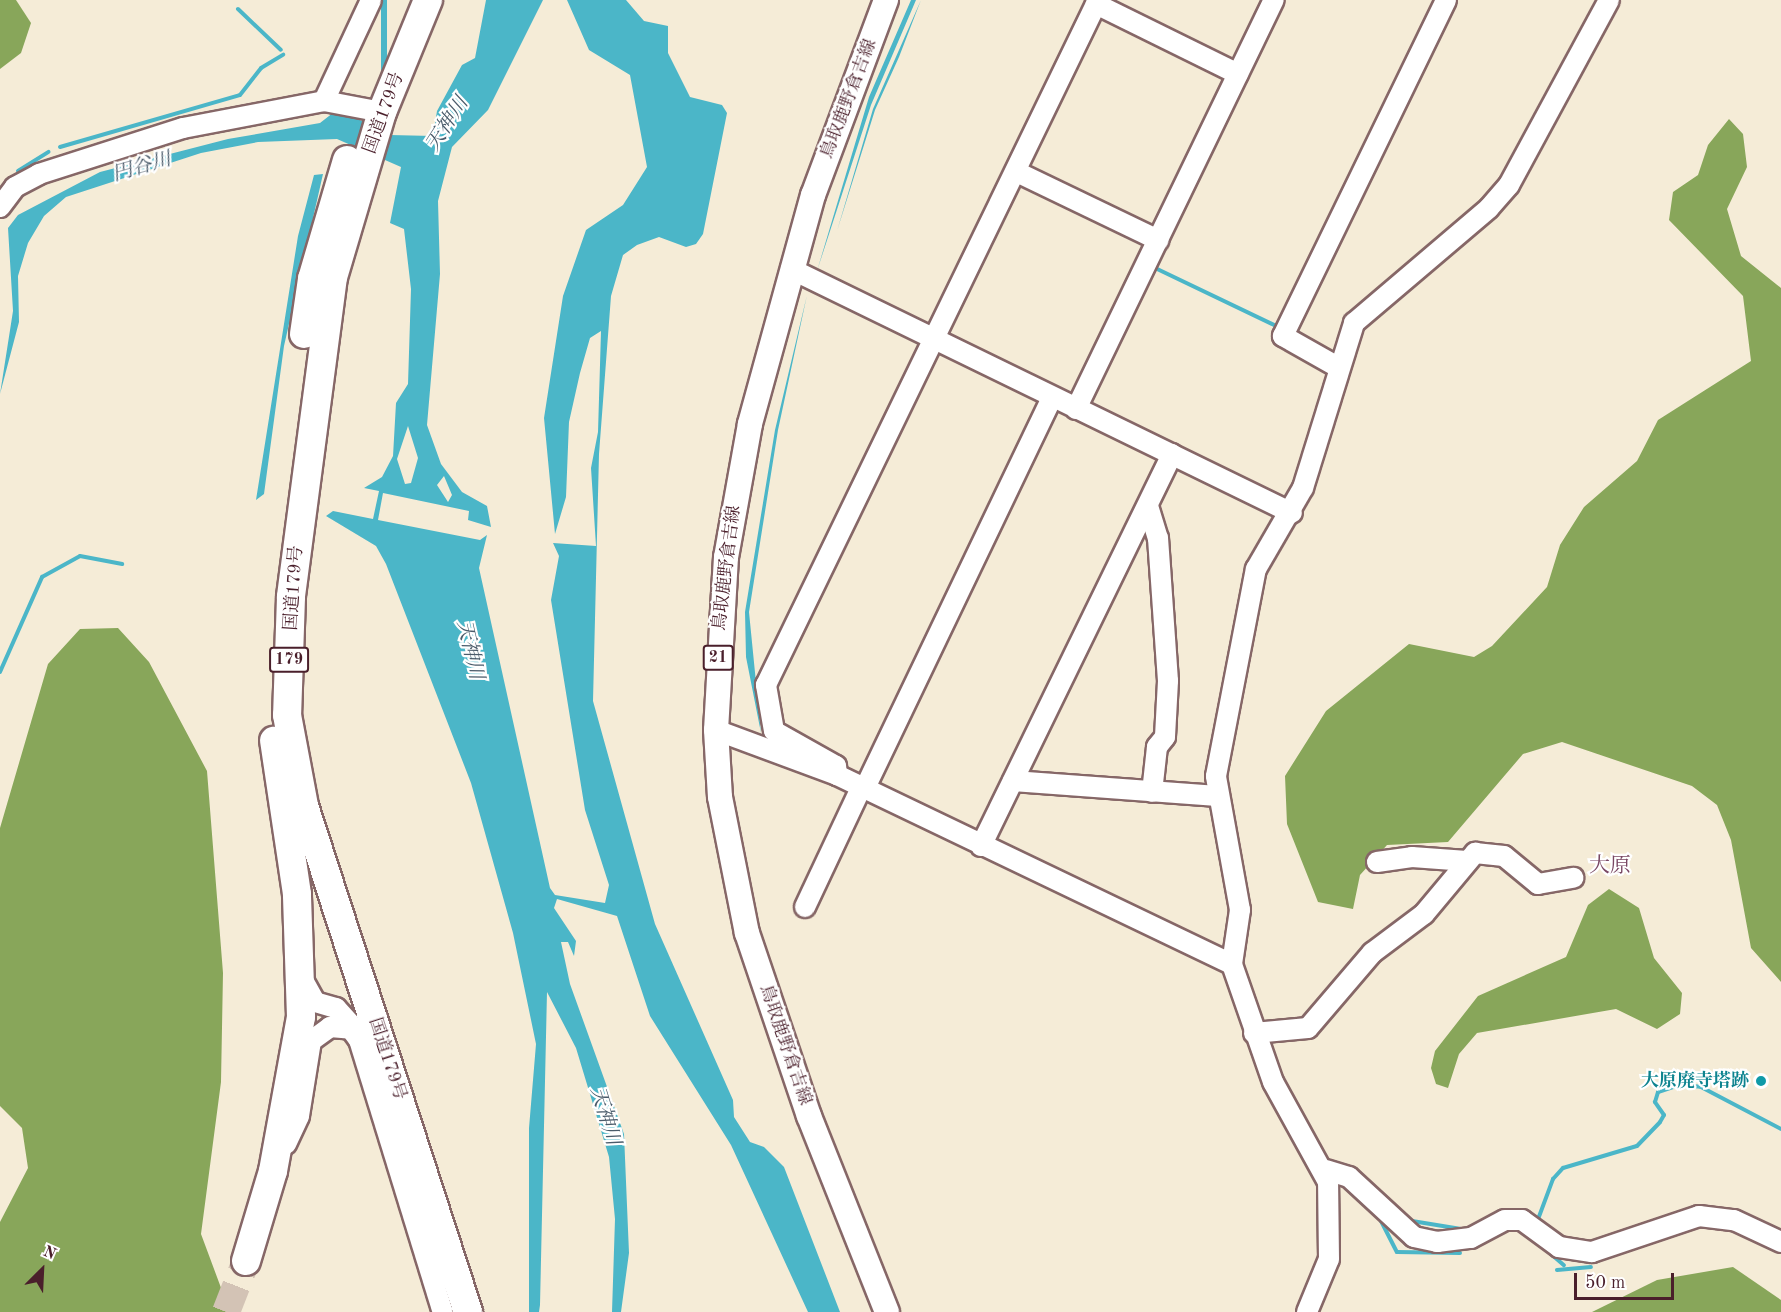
<!DOCTYPE html>
<html>
<head>
<meta charset="utf-8">
<style>
  body { margin:0 }
  #map { position:relative; width:1781px; height:1312px; overflow:hidden; background:#f5ecd7; font-family:"Old Standard TT","Noto Serif JP",serif }
  div>[style] { position:absolute }
  .forest>* { inset:0; background:#88a65a }
  .water>* { inset:0; background:#4bb6c8; transform-origin:0 0 }
  .stream>* { height:4px; margin:-2px; padding:0 2px; transform-origin:2px; border-radius:2px; background:#4bb6c8 }
  .highway-tunnel>* { height:28px; margin-top:-14px; transform-origin:0; background:repeating-linear-gradient(90deg,#d3c3b5 0 28px,transparent 0 42px) }
  .roads { filter:drop-shadow(2px 0 #866767) drop-shadow(-2px 0 #866767) drop-shadow(0 2px #866767) drop-shadow(0 -2px #866767) }
  .minor>* { height:20px; margin:-10px; padding:0 10px; transform-origin:10px; border-radius:10px; background:#fff }
  .major>* { height:24px; margin:-12px; padding:0 12px; transform-origin:12px; border-radius:12px; background:#fff }
  .highway>* { height:28px; margin:-14px; padding:0 14px; transform-origin:14px; border-radius:14px; background:#fff }
  .dots>* { width:16px; height:16px; translate:-50% -50%; box-sizing:border-box; border:3px solid #fff; border-radius:50% }
  span { translate:-50% -50%; white-space:nowrap; text-align:center; line-height:1.15; -webkit-text-stroke:4.5px #fff; paint-order:stroke }
  .shield-label span { padding:2px 4px; background:#fff; border:2px solid; border-radius:4px; -webkit-text-stroke-width:0 }
  .shield-label { font-size:16px; color:#4a1f2b; font-weight:700 }
  .street-label { font-size:18px; color:#4a1f2b }
  .culture-label { font-size:18px; color:#0d838f; font-weight:700 }
  .right { translate:-100% -50%; text-align:right }
  .water-label { font-size:20px; color:#4a5b6a; font-style:italic }
  .quarter-label { font-size:21px; color:#794763 }
  .north { position:absolute; left:12px; top:1240px; width:60px; height:60px; -webkit-text-stroke:4px #fff; paint-order:stroke; rotate:24deg; font-size:16px; font-weight:700; line-height:24px; text-align:center; color:#4a1f2b }
  .north::after { content:''; display:block; margin:auto; width:21px; height:27px; background:#4a1f2b; clip-path:polygon(50% 0,100% 100%,50% 72%,0 100%) }
  .scale { position:absolute; left:1574px; top:1273px; width:100px; height:27px; box-sizing:border-box; border:3px solid #4a1f2b; border-top:0; padding-left:8px; font-size:18px; line-height:21px; white-space:nowrap; color:#4a1f2b; -webkit-text-stroke:4px #fff; paint-order:stroke }
</style>
</head>
<body>
<div id="map">
  <div class="forest">
    <i style="clip-path:polygon(0 0,16px 0,31px 23px,21px 53px,0 69px)"></i>
    <i style="clip-path:polygon(1729px 119px,1743px 134px,1747px 167px,1727px 209px,1741px 256px,1781px 288px,1781px 982px,1751px 948px,1731px 840px,1717px 805px,1692px 786px,1562px 742px,1523px 754px,1448px 842px,1387px 845px,1360px 875px,1353px 909px,1318px 902px,1287px 824px,1285px 776px,1326px 711px,1409px 644px,1474px 657px,1492px 646px,1547px 587px,1560px 545px,1584px 507px,1637px 461px,1658px 420px,1751px 361px,1743px 296px,1669px 220px,1673px 192px,1698px 175px,1708px 145px)"></i>
    <i style="clip-path:polygon(118px 628px,149px 662px,207px 771px,223px 973px,221px 1082px,201px 1234px,230px 1312px,0 1312px,0 1222px,28px 1168px,22px 1128px,0 1106px,0 828px,48px 664px,80px 629px)"></i>
    <i style="clip-path:polygon(1609px 889px,1639px 908px,1654px 958px,1682px 993px,1680px 1014px,1657px 1029px,1616px 1009px,1477px 1033px,1459px 1054px,1448px 1088px,1436px 1084px,1431px 1068px,1435px 1051px,1478px 996px,1566px 957px,1588px 905px)"></i>
    <i style="clip-path:polygon(1733px 1267px,1781px 1300px,1781px 1312px,1592px 1312px,1657px 1280px)"></i>
  </div>
  <div class="water">
    <i style="left:381px;top:0;width:6px;height:86px"></i>
    <i style="clip-path:polygon(evenodd,486px 0,543px 0,488px 110px,452px 147px,438px 201px,440px 274px,427px 425px,441px 464px,462px 492px,487px 506px,491px 527px,468px 520px,469px 511px,383px 493px,378px 520px,480px 540px,487px 535px,479px 568px,550px 888px,555px 895px,605px 903px,609px 885px,585px 810px,551px 600px,559px 556px,553px 543px,596px 546px,591px 468px,598px 432px,601px 331px,590px 338px,580px 373px,569px 422px,566px 497px,555px 534px,544px 418px,563px 296px,586px 230px,623px 205px,647px 167px,630px 75px,589px 50px,567px 0,626px 0,644px 21px,668px 26px,668px 53px,690px 97px,722px 105px,727px 113px,703px 234px,696px 244px,686px 247px,659px 237px,637px 245px,623px 255px,611px 296px,599px 454px,593px 701px,655px 924px,733px 1100px,734px 1117px,750px 1142px,764px 1147px,784px 1167px,840px 1312px,808px 1312px,731px 1145px,650px 1016px,617px 916px,557px 899px,554px 908px,576px 941px,574px 956px,568px 942px,561px 942px,570px 984px,624px 1134px,629px 1253px,621px 1312px,612px 1312px,615px 1219px,609px 1157px,576px 1048px,547px 992px,540px 1305px,539px 1312px,529px 1312px,529px 1128px,536px 1044px,513px 933px,471px 783px,386px 564px,376px 546px,326px 516px,333px 511px,373px 519px,379px 491px,364px 488px,382px 477px,393px 456px,396px 403px,408px 384px,411px 289px,404px 229px,390px 223px,401px 167px,337px 139px,258px 142px,201px 153px,66px 197px,44px 216px,28px 243px,18px 276px,19px 322px,0 394px,13px 311px,8px 228px,18px 215px,100px 172px,228px 139px,320px 123px,338px 109px,390px 135px,433px 136px,437px 111px,462px 65px,475px 58px,486px 0,408px 426px,418px 458px,411px 483px,405px 484px,397px 459px,408px 426px,486px 0,444px 476px,452px 495px,448px 502px,437px 485px,444px 476px)"></i>
    <i style="clip-path:polygon(911px 0,916px 0,871px 105px,817px 271px,869px 97px)"></i>
    <i style="clip-path:polygon(921px 0,899px 57px,875px 110px,837px 231px,873px 109px)"></i>
    <i style="clip-path:polygon(323px 174px,284px 346px,264px 494px,256px 500px,298px 236px,314px 175px)"></i>
    <i style="clip-path:polygon(807px 295px,778px 430px,749px 612px,761px 733px,746px 657px,745px 612px,775px 430px)"></i>
  </div>
  <div class="stream">
    <i style="left:238px;top:9px;width:59px;rotate:43.6deg"></i>
    <i style="left:60px;top:147px;width:187px;rotate:-16.1deg"></i>
    <i style="left:240px;top:95px;width:34px;rotate:-52deg"></i>
    <i style="left:261px;top:68px;width:26px;rotate:-31deg"></i>
    <i style="left:18px;top:171px;width:36px;rotate:-32deg"></i>
    <i style="left:1153px;top:267px;width:139px;rotate:25.6deg"></i>
    <i style="left:0;top:672px;width:104px;rotate:-66.1deg"></i>
    <i style="left:42px;top:577px;width:43px;rotate:-28.9deg"></i>
    <i style="left:80px;top:556px;width:43px;rotate:10.8deg"></i>
    <i style="left:1379px;top:1217px;width:39px;rotate:63deg"></i>
    <i style="left:1397px;top:1252px;width:63px;rotate:0.9deg"></i>
    <i style="left:1406px;top:1220px;width:62px;rotate:9.3deg"></i>
    <i style="left:1537px;top:1222px;width:46px;rotate:-69.6deg"></i>
    <i style="left:1553px;top:1179px;width:15px;rotate:-48deg"></i>
    <i style="left:1563px;top:1168px;width:77px;rotate:-16.6deg"></i>
    <i style="left:1637px;top:1146px;width:33px;rotate:-46deg"></i>
    <i style="left:1660px;top:1122px;width:8px;rotate:-60deg"></i>
    <i style="left:1664px;top:1115px;width:16px;rotate:-125deg"></i>
    <i style="left:1655px;top:1102px;width:10px;rotate:-73deg"></i>
    <i style="left:1658px;top:1092px;width:23px;rotate:-18deg"></i>
    <i style="left:1680px;top:1085px;width:21px;rotate:5deg"></i>
    <i style="left:1701px;top:1087px;width:90px;rotate:27.7deg"></i>
    <i style="left:1536px;top:1241px;width:37px;rotate:41deg"></i>
    <i style="left:1557px;top:1270px;width:34px;rotate:-5deg"></i>
  </div>
  <div class="highway-tunnel">
    <i style="left:226px;top:1312px;width:55px;rotate:-68.6deg"></i>
  </div>
  <div class="roads">
    <div class="minor">
      <i style="left:1096px;top:4px;width:158px;rotate:26.2deg"></i>
      <i style="left:324px;top:101px;width:111px;rotate:-65deg"></i>
      <i style="left:1017px;top:172px;width:157px;rotate:25.7deg"></i>
      <i style="left:0;top:207px;width:25px;rotate:-53deg"></i>
      <i style="left:15px;top:187px;width:27px;rotate:-28deg"></i>
      <i style="left:39px;top:174px;width:151px;rotate:-17.7deg"></i>
      <i style="left:183px;top:128px;width:144px;rotate:-10.8deg"></i>
      <i style="left:324px;top:101px;width:59px;rotate:10.7deg"></i>
      <i style="left:791px;top:269px;width:557px;rotate:25.97deg"></i>
      <i style="left:1336px;top:366px;width:61px;rotate:-150.5deg"></i>
      <i style="left:1283px;top:336px;width:373px;rotate:-64.1deg"></i>
      <i style="left:1076px;top:409px;width:454px;rotate:-64.2deg"></i>
      <i style="left:1148px;top:506px;width:34px;rotate:73deg"></i>
      <i style="left:1158px;top:538px;width:143px;rotate:86deg"></i>
      <i style="left:1168px;top:681px;width:56px;rotate:93.1deg"></i>
      <i style="left:1165px;top:737px;width:13px;rotate:129deg"></i>
      <i style="left:1157px;top:747px;width:45px;rotate:96.3deg"></i>
      <i style="left:716px;top:730px;width:129px;rotate:20.4deg"></i>
      <i style="left:837px;top:775px;width:438px;rotate:25.6deg"></i>
      <i style="left:837px;top:775px;width:9px;rotate:-96deg"></i>
      <i style="left:836px;top:766px;width:71px;rotate:-150.6deg"></i>
      <i style="left:774px;top:731px;width:47px;rotate:-99.9deg"></i>
      <i style="left:766px;top:685px;width:761px;rotate:-64.14deg"></i>
      <i style="left:1013px;top:781px;width:205px;rotate:4.2deg"></i>
      <i style="left:864px;top:790px;width:435px;rotate:-64.4deg"></i>
      <i style="left:981px;top:846px;width:436px;rotate:-64deg"></i>
      <i style="left:1377px;top:862px;width:35px;rotate:-8deg"></i>
      <i style="left:1412px;top:857px;width:55px;rotate:4.2deg"></i>
      <i style="left:805px;top:907px;width:132px;rotate:-64.8deg"></i>
      <i style="left:303px;top:980px;width:25px;rotate:61deg"></i>
      <i style="left:315px;top:1002px;width:22px;rotate:16deg"></i>
      <i style="left:336px;top:1008px;width:30px;rotate:48deg"></i>
      <i style="left:356px;top:1030px;width:295px;rotate:72.9deg"></i>
      <i style="left:1254px;top:1033px;width:54px;rotate:-5.3deg"></i>
      <i style="left:1308px;top:1028px;width:99px;rotate:-49.5deg"></i>
      <i style="left:1372px;top:953px;width:65px;rotate:-36.9deg"></i>
      <i style="left:1424px;top:914px;width:80px;rotate:-50.1deg"></i>
      <i style="left:1475px;top:853px;width:29px;rotate:6deg"></i>
      <i style="left:1504px;top:856px;width:44px;rotate:39.5deg"></i>
      <i style="left:1538px;top:884px;width:36px;rotate:-10deg"></i>
      <i style="left:286px;top:1144px;width:31px;rotate:-65deg"></i>
      <i style="left:299px;top:1116px;width:76px;rotate:-80.9deg"></i>
      <i style="left:311px;top:1041px;width:24px;rotate:-36deg"></i>
      <i style="left:330px;top:1027px;width:21px;rotate:5deg"></i>
      <i style="left:351px;top:1029px;width:14px;rotate:54deg"></i>
      <i style="left:1326px;top:1170px;width:24px;rotate:17deg"></i>
      <i style="left:1349px;top:1177px;width:88px;rotate:42.7deg"></i>
      <i style="left:1414px;top:1237px;width:24px;rotate:12deg"></i>
      <i style="left:1437px;top:1242px;width:34px;rotate:-7deg"></i>
      <i style="left:1471px;top:1238px;width:38px;rotate:-28deg"></i>
      <i style="left:1505px;top:1220px;width:17px"></i>
      <i style="left:1522px;top:1220px;width:46px;rotate:36.1deg"></i>
      <i style="left:1559px;top:1247px;width:33px;rotate:9deg"></i>
      <i style="left:1592px;top:1252px;width:113px;rotate:-18.6deg"></i>
      <i style="left:1699px;top:1216px;width:35px;rotate:7deg"></i>
      <i style="left:1734px;top:1220px;width:52px;rotate:25.1deg"></i>
      <i style="left:1307px;top:1312px;width:57px;rotate:-67.5deg"></i>
      <i style="left:1329px;top:1259px;width:77px;rotate:-90.7deg"></i>
      <i style="left:1328px;top:1182px;width:114px;rotate:-118.8deg"></i>
      <i style="left:1273px;top:1082px;width:125px;rotate:-109.2deg"></i>
      <i style="left:1232px;top:964px;width:55px;rotate:-81.6deg"></i>
      <i style="left:1240px;top:910px;width:136px;rotate:-100.2deg"></i>
      <i style="left:1216px;top:776px;width:211px;rotate:-79.1deg"></i>
      <i style="left:1256px;top:569px;width:94px;rotate:-59.9deg"></i>
      <i style="left:1303px;top:488px;width:173px;rotate:-72.8deg"></i>
      <i style="left:1354px;top:323px;width:177px;rotate:-40.4deg"></i>
      <i style="left:1489px;top:208px;width:30px;rotate:-49deg"></i>
      <i style="left:1509px;top:185px;width:210px;rotate:-61.6deg"></i>
    </div>
    <div class="major">
      <i style="left:886px;top:0;width:208px;rotate:110.5deg"></i>
      <i style="left:813px;top:195px;width:238px;rotate:105.4deg"></i>
      <i style="left:750px;top:424px;width:135px;rotate:100.2deg"></i>
      <i style="left:726px;top:557px;width:173px;rotate:93.3deg"></i>
      <i style="left:716px;top:730px;width:67px;rotate:86.6deg"></i>
      <i style="left:720px;top:797px;width:139px;rotate:78.8deg"></i>
      <i style="left:747px;top:933px;width:193px;rotate:71.3deg"></i>
      <i style="left:809px;top:1116px;width:211px;rotate:68.3deg"></i>
    </div>
    <div class="highway">
      <i style="left:428px;top:0;width:121px;rotate:112.3deg"></i>
      <i style="left:382px;top:112px;width:172px;rotate:106.5deg"></i>
      <i style="left:333px;top:277px;width:323px;rotate:97.5deg"></i>
      <i style="left:291px;top:597px;width:118px;rotate:91.9deg"></i>
      <i style="left:287px;top:715px;width:93px;rotate:79.4deg"></i>
      <i style="left:304px;top:806px;width:532px;rotate:72.04deg"></i>
      <i style="left:304px;top:334px;width:56px;rotate:-81.7deg"></i>
      <i style="left:312px;top:279px;width:124px;rotate:-73.6deg"></i>
      <i style="left:246px;top:1261px;width:94px;rotate:-73.3deg"></i>
      <i style="left:273px;top:1171px;width:157px;rotate:-79.7deg"></i>
      <i style="left:301px;top:1017px;width:123px;rotate:-91.9deg"></i>
      <i style="left:297px;top:894px;width:155px;rotate:-98.5deg"></i>
    </div>
  </div>
  <div class="dots">
    <i style="left:1761px;top:1081px;background:#0f9aa8"></i>
  </div>
  <div class="shield-label">
    <span style="left:718px;top:658px">21</span>
    <span style="left:289px;top:660px">179</span>
  </div>
  <div class="street-label">
    <span style="left:849px;top:99px;rotate:-69deg">鳥取鹿野倉吉線</span>
    <span style="left:384px;top:113px;rotate:-70deg">国道179号</span>
    <span style="left:727px;top:568px;rotate:-83deg">鳥取鹿野倉吉線</span>
    <span style="left:294px;top:588px;rotate:-86deg">国道179号</span>
    <span style="left:785px;top:1045px;rotate:71deg">鳥取鹿野倉吉線</span>
    <span style="left:387px;top:1059px;rotate:72deg">国道179号</span>
  </div>
  <div class="culture-label">
    <span class="right" style="left:1749px;top:1081px">大原廃寺塔跡</span>
  </div>
  <div class="water-label">
    <span style="left:448px;top:125px;rotate:-57deg">天神川</span>
    <span style="left:142px;top:168px;rotate:-16deg">円谷川</span>
    <span style="left:469px;top:650px;rotate:77deg">天神川</span>
    <span style="left:604px;top:1116px;rotate:73deg">天神川</span>
  </div>
  <div class="quarter-label">
    <span style="left:1610px;top:867px">大原</span>
  </div>
  <div class="north">N</div>
  <div class="scale">50 m</div>
</div>
</body>
</html>
